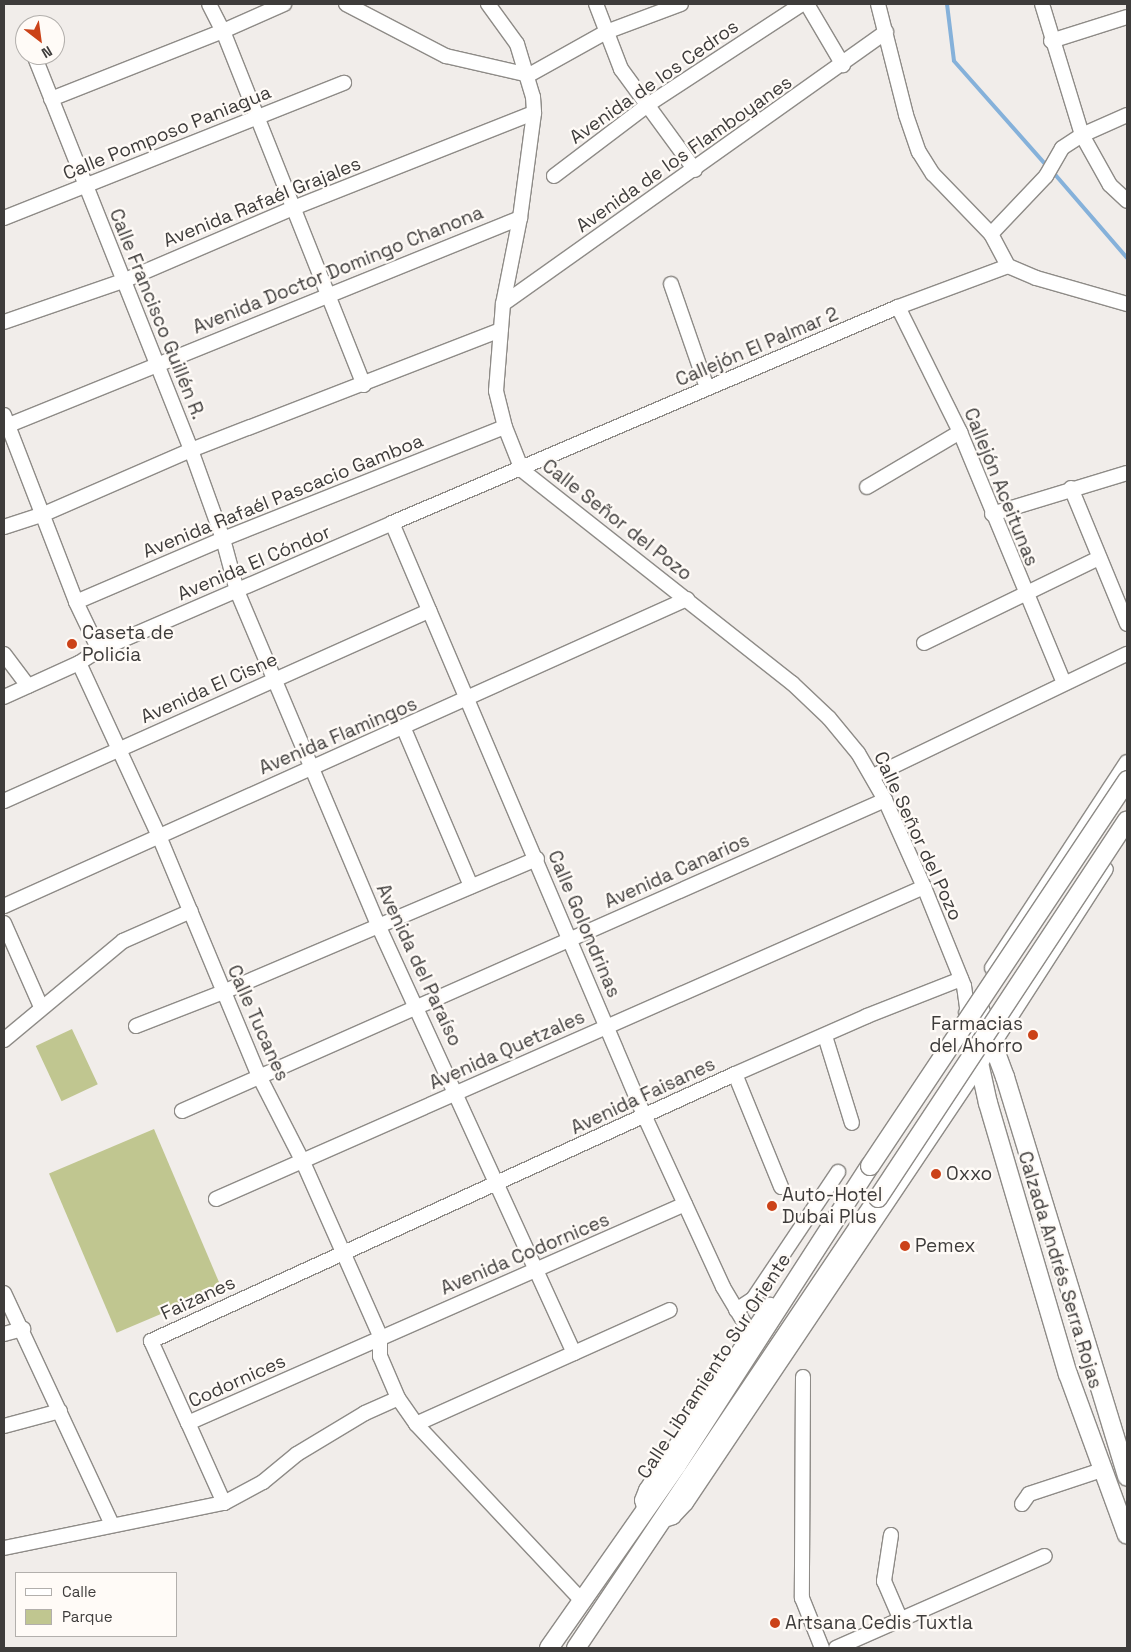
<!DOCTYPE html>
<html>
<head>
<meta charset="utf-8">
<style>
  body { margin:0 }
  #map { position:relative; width:1131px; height:1652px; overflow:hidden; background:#f1edea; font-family:"Space Grotesk",sans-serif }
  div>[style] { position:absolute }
  .green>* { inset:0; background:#c0c690; transform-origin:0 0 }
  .stream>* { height:4px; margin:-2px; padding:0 2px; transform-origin:2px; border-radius:2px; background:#85b1da }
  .roads { filter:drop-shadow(1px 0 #8e8b87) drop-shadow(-1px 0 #8e8b87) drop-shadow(0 1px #8e8b87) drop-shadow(0 -1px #8e8b87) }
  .minor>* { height:14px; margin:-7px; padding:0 7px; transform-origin:7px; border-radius:7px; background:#fff }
  .major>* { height:18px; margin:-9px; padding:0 9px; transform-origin:9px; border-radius:9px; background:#fff }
  .bridges { filter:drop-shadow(1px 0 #8e8b87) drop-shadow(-1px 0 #8e8b87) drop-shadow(0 1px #8e8b87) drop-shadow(0 -1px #8e8b87) }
  .major-bridge>* { height:18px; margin:-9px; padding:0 9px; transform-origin:9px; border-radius:9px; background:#fff }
  .dots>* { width:14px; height:14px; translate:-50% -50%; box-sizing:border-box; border:2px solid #fffbf7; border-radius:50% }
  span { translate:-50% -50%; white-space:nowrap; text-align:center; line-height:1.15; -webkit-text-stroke:4.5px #fffbf7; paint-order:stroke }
  .street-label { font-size:19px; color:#3e3c3b }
  .poi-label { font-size:19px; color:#3e3c3b }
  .left { translate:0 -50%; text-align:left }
  .right { translate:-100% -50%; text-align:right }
  .frame { position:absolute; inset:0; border:5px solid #3e3c3b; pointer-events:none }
  .legend { position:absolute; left:15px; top:1572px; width:162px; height:65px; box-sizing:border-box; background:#fffbf7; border:1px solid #b2afac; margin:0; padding:6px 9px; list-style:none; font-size:15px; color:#3e3c3b }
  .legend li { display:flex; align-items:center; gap:10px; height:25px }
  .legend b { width:25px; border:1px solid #b2afac }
  .north { position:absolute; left:15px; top:15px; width:50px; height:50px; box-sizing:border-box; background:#fffbf7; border:1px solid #b2afac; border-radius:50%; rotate:150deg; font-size:14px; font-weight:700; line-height:20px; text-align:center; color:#3e3c3b }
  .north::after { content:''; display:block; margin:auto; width:18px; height:22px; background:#cb4218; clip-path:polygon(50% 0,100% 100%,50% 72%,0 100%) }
</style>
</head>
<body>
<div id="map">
  <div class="green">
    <i style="left:72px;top:1029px;width:61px;height:40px;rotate:65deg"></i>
    <i style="left:154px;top:1129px;width:173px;height:114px;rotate:67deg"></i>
  </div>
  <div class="stream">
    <i style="left:947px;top:4px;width:57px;rotate:83deg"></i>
    <i style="left:954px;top:61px;width:140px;rotate:48.5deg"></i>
    <i style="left:1052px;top:171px;width:115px;rotate:49.2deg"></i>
  </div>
  <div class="roads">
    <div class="minor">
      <i style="left:209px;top:4px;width:30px;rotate:63deg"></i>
      <i style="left:223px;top:31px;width:381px;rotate:68.3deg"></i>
      <i style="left:346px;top:4px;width:113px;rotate:27.5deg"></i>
      <i style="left:446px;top:56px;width:85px;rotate:12.9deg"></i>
      <i style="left:529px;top:75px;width:88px;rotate:-29.2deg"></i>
      <i style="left:606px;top:32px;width:80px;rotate:-20.5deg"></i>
      <i style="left:488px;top:4px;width:49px;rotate:54.1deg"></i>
      <i style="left:517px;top:44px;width:55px;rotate:73.2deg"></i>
      <i style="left:533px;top:97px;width:16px;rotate:86deg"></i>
      <i style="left:534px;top:113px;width:106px;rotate:97.6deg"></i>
      <i style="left:520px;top:218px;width:88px;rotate:101.2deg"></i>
      <i style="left:503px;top:304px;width:87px;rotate:94.6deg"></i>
      <i style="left:496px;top:391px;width:37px;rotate:76deg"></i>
      <i style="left:505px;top:427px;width:46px;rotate:68.4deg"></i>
      <i style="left:522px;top:470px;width:344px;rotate:38.3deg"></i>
      <i style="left:792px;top:683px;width:51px;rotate:43.4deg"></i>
      <i style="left:829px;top:718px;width:45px;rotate:50.4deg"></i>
      <i style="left:858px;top:753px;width:54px;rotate:60.1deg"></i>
      <i style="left:885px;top:800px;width:95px;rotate:65.9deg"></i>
      <i style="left:924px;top:887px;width:107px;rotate:68deg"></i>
      <i style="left:964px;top:986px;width:27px;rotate:82deg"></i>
      <i style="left:596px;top:4px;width:70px;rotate:69deg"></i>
      <i style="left:621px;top:69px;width:125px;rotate:53.8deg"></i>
      <i style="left:807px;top:4px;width:71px;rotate:59.5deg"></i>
      <i style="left:878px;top:4px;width:114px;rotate:75.8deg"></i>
      <i style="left:906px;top:115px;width:39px;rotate:71deg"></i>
      <i style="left:919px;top:152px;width:26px;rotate:58deg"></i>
      <i style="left:933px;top:174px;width:83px;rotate:46deg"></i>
      <i style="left:991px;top:234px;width:36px;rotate:62deg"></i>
      <i style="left:1008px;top:266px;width:30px;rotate:23deg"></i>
      <i style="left:1036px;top:278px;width:95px;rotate:15.9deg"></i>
      <i style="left:1042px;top:4px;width:137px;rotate:73deg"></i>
      <i style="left:1082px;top:135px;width:57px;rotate:60.8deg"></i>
      <i style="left:1110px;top:185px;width:23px;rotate:43deg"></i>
      <i style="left:1051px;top:41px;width:80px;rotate:-17.5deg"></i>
      <i style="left:34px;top:55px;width:425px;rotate:68.3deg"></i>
      <i style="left:191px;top:450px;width:95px;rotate:70.2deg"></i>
      <i style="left:223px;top:539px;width:54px;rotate:74.9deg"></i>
      <i style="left:237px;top:591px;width:363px;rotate:67.1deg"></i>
      <i style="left:378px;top:925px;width:471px;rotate:65.4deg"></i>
      <i style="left:51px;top:99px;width:185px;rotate:-21.6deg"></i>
      <i style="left:223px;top:31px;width:67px;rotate:-23.9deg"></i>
      <i style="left:554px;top:176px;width:119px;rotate:-37.2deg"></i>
      <i style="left:649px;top:104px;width:183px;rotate:-33.2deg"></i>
      <i style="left:4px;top:218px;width:366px;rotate:-21.7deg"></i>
      <i style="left:991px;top:234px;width:80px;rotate:-46.5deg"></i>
      <i style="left:1046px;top:176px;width:32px;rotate:-60deg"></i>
      <i style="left:1062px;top:148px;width:24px;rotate:-33deg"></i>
      <i style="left:1082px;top:135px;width:49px;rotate:-24deg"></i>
      <i style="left:671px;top:284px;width:110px;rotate:70.9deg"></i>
      <i style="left:503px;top:304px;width:470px;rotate:-35.4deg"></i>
      <i style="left:898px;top:307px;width:140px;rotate:63.6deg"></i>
      <i style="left:960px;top:432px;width:272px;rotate:67.5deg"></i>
      <i style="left:4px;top:322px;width:126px;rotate:-19deg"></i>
      <i style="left:123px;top:281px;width:183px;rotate:-23.2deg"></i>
      <i style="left:291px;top:209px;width:261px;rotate:-21.6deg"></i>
      <i style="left:4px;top:415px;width:200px;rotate:68.9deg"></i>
      <i style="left:76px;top:602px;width:53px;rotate:64.4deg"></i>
      <i style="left:4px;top:427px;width:557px;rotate:-22.05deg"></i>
      <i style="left:867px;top:487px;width:108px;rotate:-30.6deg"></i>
      <i style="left:1071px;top:488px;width:147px;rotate:67.6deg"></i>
      <i style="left:992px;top:514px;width:141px;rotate:-16.9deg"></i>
      <i style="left:392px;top:523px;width:643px;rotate:66.94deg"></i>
      <i style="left:644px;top:1115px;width:189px;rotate:65.3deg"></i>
      <i style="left:723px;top:1287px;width:55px;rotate:59.2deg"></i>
      <i style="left:4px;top:527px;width:42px;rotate:-18deg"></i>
      <i style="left:44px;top:514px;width:160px;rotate:-23.5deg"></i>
      <i style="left:191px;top:450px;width:332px;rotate:-21.2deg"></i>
      <i style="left:76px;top:602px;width:160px;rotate:-23.2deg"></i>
      <i style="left:223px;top:539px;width:303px;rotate:-21.7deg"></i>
      <i style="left:924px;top:643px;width:195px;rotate:-25.9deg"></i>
      <i style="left:4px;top:654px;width:40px;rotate:53deg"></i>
      <i style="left:79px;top:663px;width:191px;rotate:65.2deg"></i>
      <i style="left:159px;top:836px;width:260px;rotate:67.4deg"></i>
      <i style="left:259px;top:1076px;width:97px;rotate:62.9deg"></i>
      <i style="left:303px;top:1162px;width:190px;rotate:66.1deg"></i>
      <i style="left:380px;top:1336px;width:20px;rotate:90deg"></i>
      <i style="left:380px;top:1356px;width:46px;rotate:66.8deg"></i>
      <i style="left:4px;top:697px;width:82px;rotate:-24.4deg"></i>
      <i style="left:79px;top:663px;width:24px;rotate:-33deg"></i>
      <i style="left:99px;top:650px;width:319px;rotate:-23.4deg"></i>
      <i style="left:392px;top:523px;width:550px;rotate:-23.12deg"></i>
      <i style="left:898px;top:307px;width:117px;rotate:-20.4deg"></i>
      <i style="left:404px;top:729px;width:171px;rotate:66.9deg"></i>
      <i style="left:873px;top:776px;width:282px;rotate:-25.7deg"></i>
      <i style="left:4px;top:801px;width:466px;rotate:-24.1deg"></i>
      <i style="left:4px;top:906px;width:749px;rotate:-24.2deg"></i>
      <i style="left:4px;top:923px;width:92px;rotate:66.2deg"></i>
      <i style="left:992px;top:968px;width:246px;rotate:-56.8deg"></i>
      <i style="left:136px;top:1026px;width:93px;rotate:-21.3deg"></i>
      <i style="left:223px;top:992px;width:341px;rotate:-23deg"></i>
      <i style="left:825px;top:1036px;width:91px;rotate:72.8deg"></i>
      <i style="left:4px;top:1040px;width:155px;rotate:-39.8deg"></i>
      <i style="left:123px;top:941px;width:74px;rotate:-23.8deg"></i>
      <i style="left:735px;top:1074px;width:122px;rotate:67.8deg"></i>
      <i style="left:182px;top:1111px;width:769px;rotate:-23.86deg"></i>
      <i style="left:216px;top:1199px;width:774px;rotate:-23.78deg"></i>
      <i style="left:4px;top:1293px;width:256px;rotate:65deg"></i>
      <i style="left:736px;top:1310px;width:20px;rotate:-33deg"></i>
      <i style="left:753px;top:1299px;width:153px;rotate:-56.2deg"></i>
      <i style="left:4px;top:1334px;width:20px;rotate:-15deg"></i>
      <i style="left:803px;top:1377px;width:221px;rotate:90.3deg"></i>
      <i style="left:802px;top:1598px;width:54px;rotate:68.2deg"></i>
      <i style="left:188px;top:1423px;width:90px;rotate:-114.3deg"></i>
      <i style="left:151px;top:1341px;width:642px;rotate:-24.57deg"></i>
      <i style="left:735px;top:1074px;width:144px;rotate:-23.7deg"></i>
      <i style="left:867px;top:1016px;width:101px;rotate:-21.5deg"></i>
      <i style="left:416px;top:1424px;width:278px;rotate:-24.2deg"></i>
      <i style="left:4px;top:1426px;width:58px;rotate:-15deg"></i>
      <i style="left:224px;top:1503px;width:88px;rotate:-114.2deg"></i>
      <i style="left:188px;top:1423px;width:543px;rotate:-23.78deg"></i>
      <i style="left:1022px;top:1504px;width:12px;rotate:-55deg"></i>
      <i style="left:1029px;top:1494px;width:77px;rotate:-18.2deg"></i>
      <i style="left:645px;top:1511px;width:11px;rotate:-105deg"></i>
      <i style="left:642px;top:1500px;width:11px;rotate:-68deg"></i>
      <i style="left:646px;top:1490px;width:223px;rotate:-56.2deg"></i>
      <i style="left:661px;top:1521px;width:13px;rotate:-18deg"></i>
      <i style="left:673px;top:1517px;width:19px;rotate:-47deg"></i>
      <i style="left:686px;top:1503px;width:526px;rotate:-56.16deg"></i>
      <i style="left:979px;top:1066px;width:234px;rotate:-57.2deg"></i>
      <i style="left:891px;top:1535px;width:47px;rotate:98.7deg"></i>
      <i style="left:884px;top:1581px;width:40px;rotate:66.6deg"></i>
      <i style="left:4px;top:1548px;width:225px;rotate:-11.6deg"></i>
      <i style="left:224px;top:1503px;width:44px;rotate:-28.3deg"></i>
      <i style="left:263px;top:1482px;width:44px;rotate:-39.5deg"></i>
      <i style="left:297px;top:1454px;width:79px;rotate:-31.1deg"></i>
      <i style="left:365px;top:1413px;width:36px;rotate:-24deg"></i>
      <i style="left:398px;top:1398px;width:32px;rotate:55deg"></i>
      <i style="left:416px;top:1424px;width:243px;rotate:46.8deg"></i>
      <i style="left:836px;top:1648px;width:228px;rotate:-23.8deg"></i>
    </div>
    <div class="major">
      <i style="left:979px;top:1007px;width:75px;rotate:69.6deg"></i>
      <i style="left:1005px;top:1077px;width:418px;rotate:73deg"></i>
      <i style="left:968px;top:1013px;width:92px;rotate:77.5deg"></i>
      <i style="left:988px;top:1103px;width:283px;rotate:73.6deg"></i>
      <i style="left:1068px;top:1374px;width:171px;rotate:69.9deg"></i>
      <i style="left:549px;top:1648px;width:223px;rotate:-55deg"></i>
      <i style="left:677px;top:1465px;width:356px;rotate:-57.2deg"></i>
      <i style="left:576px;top:1648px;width:542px;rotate:-56.13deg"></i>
    </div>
  </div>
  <div class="bridges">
    <div class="major-bridge">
      <i style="left:870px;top:1166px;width:464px;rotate:-56.3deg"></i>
      <i style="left:878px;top:1198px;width:452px;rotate:-56.6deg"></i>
    </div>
  </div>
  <div class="dots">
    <i style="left:72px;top:644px;background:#cb4218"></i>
    <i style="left:1033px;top:1035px;background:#cb4218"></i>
    <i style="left:936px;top:1174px;background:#cb4218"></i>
    <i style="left:772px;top:1206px;background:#cb4218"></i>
    <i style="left:905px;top:1246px;background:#cb4218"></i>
    <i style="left:775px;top:1623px;background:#cb4218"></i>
  </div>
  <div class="street-label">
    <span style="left:654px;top:82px;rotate:-35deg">Avenida de los Cedros</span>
    <span style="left:167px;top:133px;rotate:-22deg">Calle Pomposo Paniagua</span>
    <span style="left:684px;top:154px;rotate:-35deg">Avenida de los Flamboyanes</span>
    <span style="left:262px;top:202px;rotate:-22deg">Avenida Rafaél Grajales</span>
    <span style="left:338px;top:270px;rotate:-22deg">Avenida Doctor Domingo Chanona</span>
    <span style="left:157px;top:314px;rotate:68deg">Calle Francisco Guillén R.</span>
    <span style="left:757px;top:347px;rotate:-23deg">Callejón El Palmar 2</span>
    <span style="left:1001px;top:487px;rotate:68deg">Callejón Aceitunas</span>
    <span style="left:283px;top:496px;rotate:-22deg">Avenida Rafaél Pascacio Gamboa</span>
    <span style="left:617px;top:520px;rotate:38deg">Calle Señor del Pozo</span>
    <span style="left:254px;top:563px;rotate:-23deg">Avenida El Cóndor</span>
    <span style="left:209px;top:688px;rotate:-24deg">Avenida El Cisne</span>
    <span style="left:338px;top:736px;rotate:-23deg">Avenida Flamingos</span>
    <span style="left:918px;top:836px;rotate:65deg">Calle Señor del Pozo</span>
    <span style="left:677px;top:871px;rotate:-24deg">Avenida Canarios</span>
    <span style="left:584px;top:924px;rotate:67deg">Calle Golondrinas</span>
    <span style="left:419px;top:965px;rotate:65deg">Avenida del Paraíso</span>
    <span style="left:258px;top:1023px;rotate:66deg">Calle Tucanes</span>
    <span style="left:507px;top:1050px;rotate:-24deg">Avenida Quetzales</span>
    <span style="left:643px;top:1096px;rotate:-25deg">Avenida Faisanes</span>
    <span style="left:525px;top:1254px;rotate:-23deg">Avenida Codornices</span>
    <span style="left:1060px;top:1270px;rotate:73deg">Calzada Andrés Serra Rojas</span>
    <span style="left:198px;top:1298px;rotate:-25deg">Faizanes</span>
    <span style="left:714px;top:1366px;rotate:-57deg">Calle Libramiento Sur Oriente</span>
    <span style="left:237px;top:1381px;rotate:-24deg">Codornices</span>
  </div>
  <div class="poi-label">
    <span class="left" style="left:82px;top:644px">Caseta de<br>Policia</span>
    <span class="right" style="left:1023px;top:1035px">Farmacias<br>del Ahorro</span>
    <span class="left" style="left:946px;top:1174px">Oxxo</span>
    <span class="left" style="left:782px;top:1206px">Auto-Hotel<br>Dubai Plus</span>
    <span class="left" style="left:915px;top:1246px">Pemex</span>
    <span class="left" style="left:785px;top:1623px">Artsana Cedis Tuxtla</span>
  </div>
  <div class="frame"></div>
  <ul class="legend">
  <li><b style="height:6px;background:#fff"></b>Calle</li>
  <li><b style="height:14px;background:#c0c690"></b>Parque</li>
  </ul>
  <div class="north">N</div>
</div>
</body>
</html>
